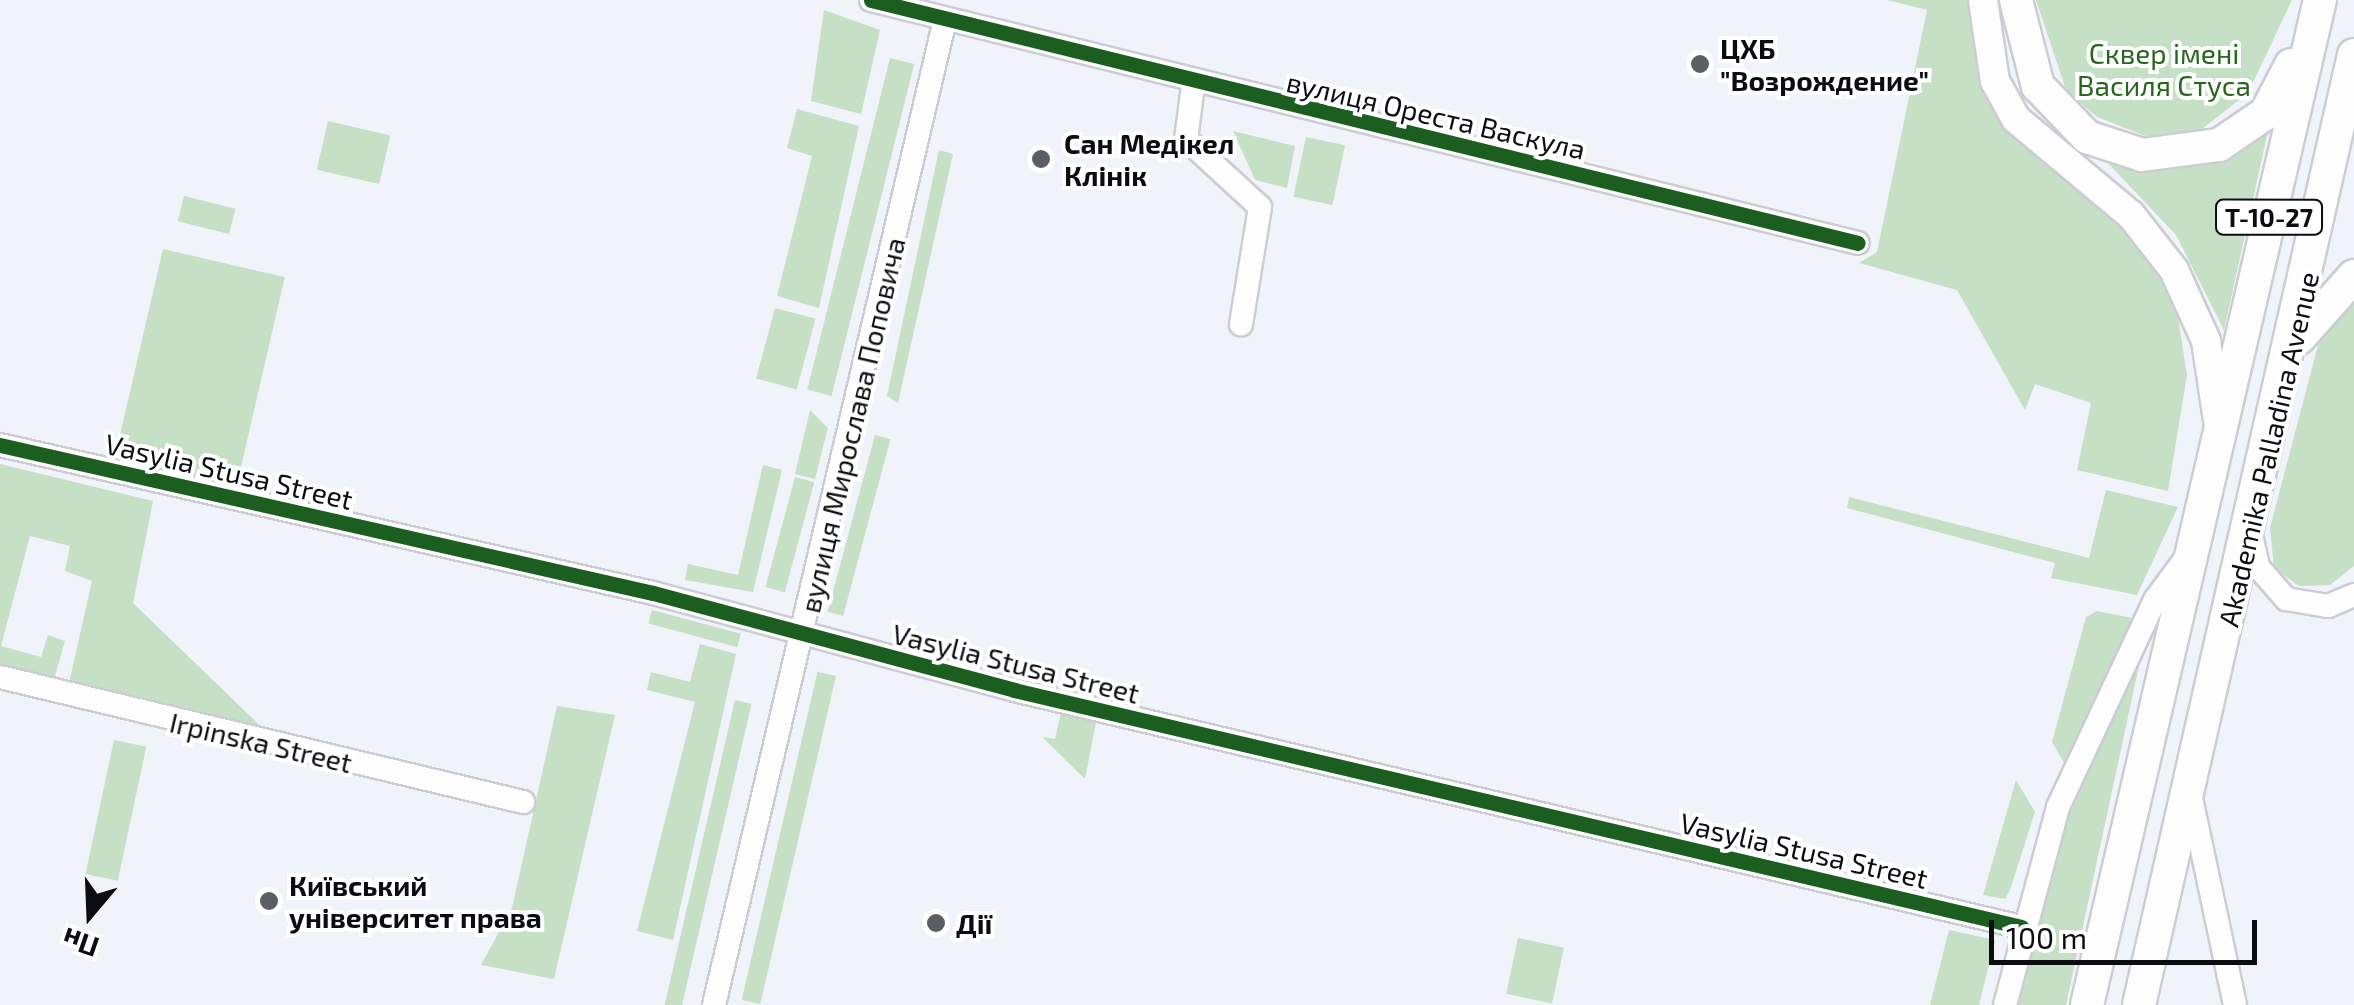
<!DOCTYPE html>
<html>
<head>
<meta charset="utf-8">
<style>
  body { margin:0 }
  #map { position:relative; width:2354px; height:1005px; overflow:hidden; background:#f0f3f9; font-family:"Exo 2",sans-serif }
  div>[style] { position:absolute }
  .green>* { inset:0; background:#c5e0c5; transform-origin:0 0 }
  .roads { filter:drop-shadow(2px 0 #cbcdd2) drop-shadow(-2px 0 #cbcdd2) drop-shadow(0 2px #cbcdd2) drop-shadow(0 -2px #cbcdd2) }
  .minor>* { height:22px; margin:-11px; padding:0 11px; transform-origin:11px; border-radius:11px; background:#fdfdfe }
  .major>* { height:28px; margin:-14px; padding:0 14px; transform-origin:14px; border-radius:14px; background:#fdfdfe }
  .highway>* { height:32px; margin:-16px; padding:0 16px; transform-origin:16px; border-radius:16px; background:#fdfdfe }
  .cycleway>* { height:15px; margin:-7.5px; padding:0 7.5px; transform-origin:7.5px; border-radius:7.5px; background:#1b5e20 }
  .dots>* { width:28px; height:28px; translate:-50% -50%; box-sizing:border-box; border:5px solid #fff; border-radius:50% }
  span { translate:-50% -50%; white-space:nowrap; text-align:center; line-height:1.15; -webkit-text-stroke:8px #fff; paint-order:stroke }
  .shield-label span { padding:2px 8px; background:#fff; border:2px solid; border-radius:8px; -webkit-text-stroke-width:0 }
  .shield-label { font-size:25px; color:#0b0d11; font-weight:700 }
  .poi-label { font-size:28px; color:#0b0d11; font-weight:700 }
  .left { translate:0 -50%; text-align:left }
  .park-label { font-size:28px; color:#26671c }
  .street-label { font-size:28px; color:#0b0d11 }
  .north { position:absolute; left:40px; top:865px; width:100px; height:100px; -webkit-text-stroke:8px #fff; paint-order:stroke; rotate:199deg; font-size:28px; font-weight:700; line-height:40px; text-align:center; color:#0b0d11 }
  .north::after { content:''; display:block; margin:auto; width:35px; height:45px; background:#0b0d11; clip-path:polygon(50% 0,100% 100%,50% 72%,0 100%) }
  .scale { position:absolute; left:1989px; top:920px; width:268px; height:45px; box-sizing:border-box; border:5px solid #0b0d11; border-top:0; padding-left:12px; font-size:30px; line-height:35px; white-space:nowrap; color:#0b0d11; -webkit-text-stroke:8px #fff; paint-order:stroke }
</style>
</head>
<body>
<div id="map">
  <div class="green">
    <i style="clip-path:polygon(1887px 0,1971px 0,2000px 117px,2125px 227px,2161px 276px,2176px 304px,2187px 375px,2168px 491px,2077px 470px,2091px 403px,2035px 384px,2025px 410px,1957px 290px,1859px 263px,1877px 252px,1927px 10px)"></i>
    <i style="clip-path:polygon(2036px 0,2292px 0,2248px 93px,2198px 132px,2148px 137px,2097px 117px,2066px 90px)"></i>
    <i style="clip-path:polygon(824px 10px,880px 30px,861px 114px,811px 101px)"></i>
    <i style="left:890px;top:58px;width:25px;height:342px;rotate:14deg"></i>
    <i style="clip-path:polygon(797px 109px,859px 126px,819px 308px,777px 296px,812px 156px,787px 148px)"></i>
    <i style="clip-path:polygon(2272px 113px,2224px 330px,2176px 235px,2105px 160px,2151px 172px,2211px 160px)"></i>
    <i style="left:328px;top:121px;width:64px;height:50px;rotate:13deg"></i>
    <i style="clip-path:polygon(1233px 131px,1295px 146px,1287px 188px,1255px 180px)"></i>
    <i style="left:1306px;top:137px;width:40px;height:61px;rotate:12deg"></i>
    <i style="clip-path:polygon(939px 150px,953px 154px,898px 403px,887px 396px)"></i>
    <i style="left:184px;top:196px;width:53px;height:26px;rotate:14deg"></i>
    <i style="left:163px;top:249px;width:125px;height:213px;rotate:13deg"></i>
    <i style="clip-path:polygon(2354px 292px,2354px 566px,2330px 585px,2299px 586px,2274px 568px,2270px 528px,2318px 345px)"></i>
    <i style="left:775px;top:308px;width:42px;height:73px;rotate:15deg"></i>
    <i style="clip-path:polygon(810px 410px,828px 428px,815px 479px,795px 474px)"></i>
    <i style="left:875px;top:435px;width:16px;height:183px;rotate:15deg"></i>
    <i style="clip-path:polygon(0 464px,153px 501px,133px 603px,280px 745px,69px 683px,92px 581px,65px 571px,70px 546px,30px 536px,1px 646px,41px 657px,48px 635px,65px 641px,54px 679px,0 665px)"></i>
    <i style="clip-path:polygon(763px 465px,782px 470px,753px 592px,685px 580px,688px 564px,738px 575px)"></i>
    <i style="left:795px;top:477px;width:20px;height:114px;rotate:15deg"></i>
    <i style="clip-path:polygon(2106px 490px,2178px 507px,2137px 595px,2051px 578px,2055px 563px,1847px 508px,1849px 497px,2089px 558px)"></i>
    <i style="left:652px;top:610px;width:92px;height:14px;rotate:15deg"></i>
    <i style="clip-path:polygon(2097px 611px,2132px 618px,2066px 766px,2052px 742px,2086px 617px)"></i>
    <i style="clip-path:polygon(2148px 624px,2066px 1005px,2018px 1005px,2084px 754px)"></i>
    <i style="clip-path:polygon(700px 644px,736px 654px,673px 940px,637px 931px,695px 702px,647px 690px,651px 672px,690px 682px)"></i>
    <i style="left:836px;top:676px;width:337px;height:19px;rotate:103deg"></i>
    <i style="left:735px;top:700px;width:17px;height:313px;rotate:13deg"></i>
    <i style="clip-path:polygon(557px 706px,615px 715px,554px 979px,481px 965px,512px 908px)"></i>
    <i style="clip-path:polygon(1062px 708px,1096px 722px,1085px 779px,1042px 737px,1055px 739px)"></i>
    <i style="left:114px;top:740px;width:33px;height:137px;rotate:12deg"></i>
    <i style="clip-path:polygon(2016px 780px,2035px 812px,2010px 890px,2005px 899px,1983px 895px)"></i>
    <i style="clip-path:polygon(1949px 930px,1995px 940px,1979px 1005px,1930px 1005px)"></i>
    <i style="left:1518px;top:938px;width:47px;height:57px;rotate:12deg"></i>
  </div>
  <div class="roads">
    <div class="minor">
      <i style="left:871px;top:0;width:1016px;rotate:13.83deg"></i>
      <i style="left:1193px;top:86px;width:53px;rotate:97.5deg"></i>
      <i style="left:1186px;top:139px;width:100px;rotate:42.6deg"></i>
      <i style="left:1260px;top:207px;width:119px;rotate:99.2deg"></i>
      <i style="left:0;top:445px;width:670px;rotate:12.77deg"></i>
      <i style="left:653px;top:593px;width:374px;rotate:15deg"></i>
      <i style="left:1014px;top:690px;width:1035px;rotate:13.24deg"></i>
      <i style="left:2250px;top:531px;width:37px;rotate:77deg"></i>
      <i style="left:2258px;top:567px;width:43px;rotate:48.8deg"></i>
      <i style="left:2286px;top:599px;width:43px;rotate:9.5deg"></i>
      <i style="left:2328px;top:606px;width:28px;rotate:-23deg"></i>
      <i style="left:0;top:677px;width:538px;rotate:13.44deg"></i>
      <i style="left:2191px;top:798px;width:212px;rotate:78deg"></i>
      <i style="left:714px;top:1005px;width:1013px;rotate:-76.81deg"></i>
      <i style="left:2005px;top:1005px;width:205px;rotate:-75deg"></i>
      <i style="left:2058px;top:807px;width:229px;rotate:-64.9deg"></i>
      <i style="left:2155px;top:600px;width:52px;rotate:-53.6deg"></i>
    </div>
    <div class="major">
      <i style="left:1983px;top:0;width:82px;rotate:81.6deg"></i>
      <i style="left:1995px;top:81px;width:43px;rotate:61.1deg"></i>
      <i style="left:2016px;top:119px;width:150px;rotate:39.9deg"></i>
      <i style="left:2131px;top:215px;width:70px;rotate:52deg"></i>
      <i style="left:2174px;top:270px;width:78px;rotate:65.7deg"></i>
      <i style="left:2206px;top:341px;width:80px;rotate:81.4deg"></i>
    </div>
    <div class="highway">
      <i style="left:2016px;top:0;width:89px;rotate:75.7deg"></i>
      <i style="left:2038px;top:86px;width:71px;rotate:46.1deg"></i>
      <i style="left:2087px;top:137px;width:58px;rotate:18.1deg"></i>
      <i style="left:2142px;top:155px;width:78px;rotate:-7.4deg"></i>
      <i style="left:2219px;top:145px;width:57px;rotate:-34.2deg"></i>
      <i style="left:2266px;top:113px;width:54px;rotate:-62.5deg"></i>
      <i style="left:2299px;top:338px;width:83px;rotate:-48.4deg"></i>
      <i style="left:2087px;top:1005px;width:1032px;rotate:-76.95deg"></i>
      <i style="left:2139px;top:1005px;width:974px;rotate:-77.25deg"></i>
    </div>
  </div>
  <div class="cycleway">
    <i style="left:871px;top:0;width:1016px;rotate:13.83deg"></i>
    <i style="left:0;top:445px;width:670px;rotate:12.77deg"></i>
    <i style="left:653px;top:593px;width:374px;rotate:15deg"></i>
    <i style="left:1014px;top:690px;width:1035px;rotate:13.24deg"></i>
  </div>
  <div class="dots">
    <i style="left:1700px;top:64px;background:#5b5e62"></i>
    <i style="left:1041px;top:159px;background:#5b5e62"></i>
    <i style="left:269px;top:901px;background:#5b5e62"></i>
    <i style="left:936px;top:923px;background:#5b5e62"></i>
  </div>
  <div class="shield-label">
    <span style="left:2269px;top:217px">Т-10-27</span>
  </div>
  <div class="poi-label">
    <span class="left" style="left:1720px;top:64px">ЦХБ<br>"Возрождение"</span>
    <span class="left" style="left:1064px;top:159px">Сан Медікел<br>Клінік</span>
    <span class="left" style="left:289px;top:901px">Київський<br>університет права</span>
    <span class="left" style="left:956px;top:923px">Дії</span>
  </div>
  <div class="park-label">
    <span style="left:2164px;top:69px">Сквер імені<br>Василя Стуса</span>
  </div>
  <div class="street-label">
    <span style="left:1436px;top:115px;rotate:13deg">вулиця Ореста Васкула</span>
    <span style="left:852px;top:425px;rotate:-77deg">вулиця Мирослава Поповича</span>
    <span style="left:2268px;top:449px;rotate:-77deg">Akademika Palladina Avenue</span>
    <span style="left:229px;top:471px;rotate:13deg">Vasylia Stusa Street</span>
    <span style="left:1016px;top:663px;rotate:14deg">Vasylia Stusa Street</span>
    <span style="left:261px;top:742px;rotate:13deg">Irpinska Street</span>
    <span style="left:1804px;top:850px;rotate:13deg">Vasylia Stusa Street</span>
  </div>
  <div class="north">Пн</div>
  <div class="scale">100 m</div>
</div>
</body>
</html>
